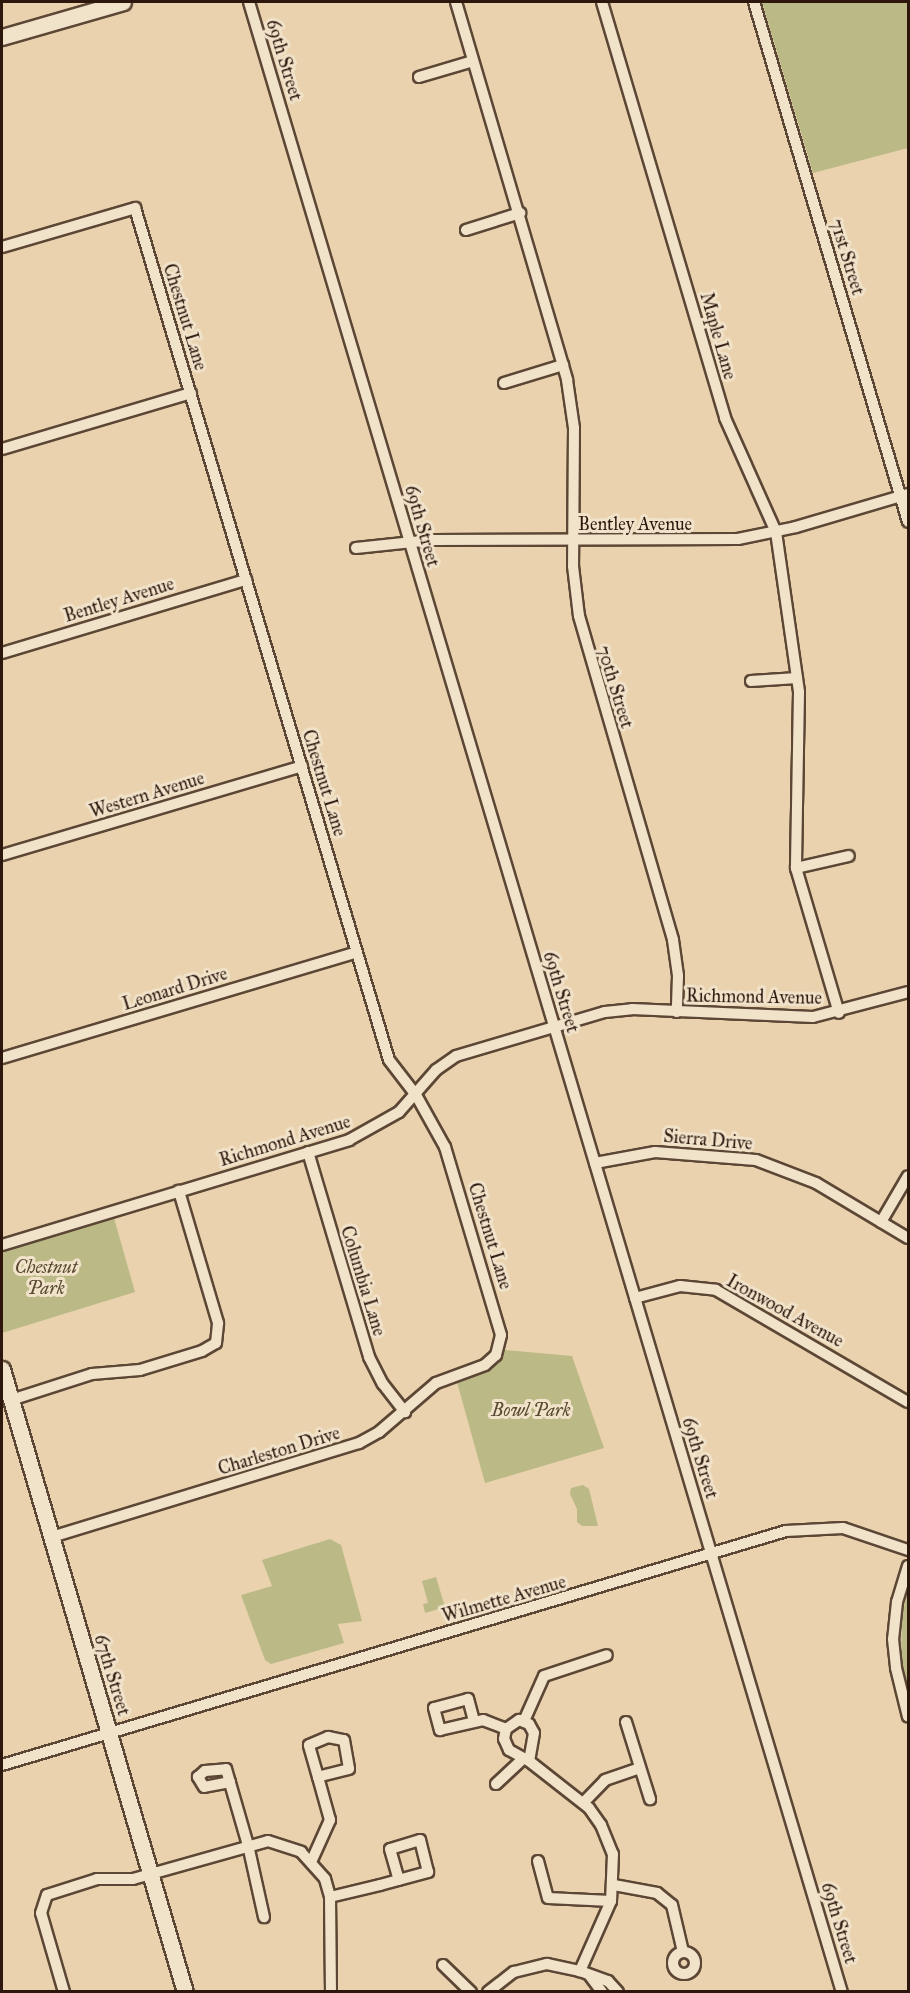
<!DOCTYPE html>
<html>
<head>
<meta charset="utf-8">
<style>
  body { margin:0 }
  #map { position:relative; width:910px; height:1993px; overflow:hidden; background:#e9d2ad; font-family:"IM FELL Great Primer",serif }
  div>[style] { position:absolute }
  .green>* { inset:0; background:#bbba86 }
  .roads { filter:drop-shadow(2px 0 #5c4635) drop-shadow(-2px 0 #5c4635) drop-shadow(0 2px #5c4635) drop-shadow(0 -2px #5c4635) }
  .street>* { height:10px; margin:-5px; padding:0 5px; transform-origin:5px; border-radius:5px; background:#f1e2ca }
  .street>.ring { margin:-5px; padding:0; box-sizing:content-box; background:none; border:10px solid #f1e2ca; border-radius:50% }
  .secondary>* { height:15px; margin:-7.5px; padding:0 7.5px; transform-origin:7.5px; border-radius:7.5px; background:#f1e2ca }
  span { translate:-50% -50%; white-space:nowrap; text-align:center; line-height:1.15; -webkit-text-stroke:6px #f1e2ca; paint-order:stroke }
  .street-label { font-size:18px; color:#2d170d }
  .park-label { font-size:18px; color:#584831; font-style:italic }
  .frame { position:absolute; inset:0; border:3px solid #2d170d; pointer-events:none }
</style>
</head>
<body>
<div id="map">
  <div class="green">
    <i style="clip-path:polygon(762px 2px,908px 2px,908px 148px,813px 173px)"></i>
    <i style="clip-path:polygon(114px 1218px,135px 1292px,2px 1333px,2px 1251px)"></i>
    <i style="clip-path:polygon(504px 1350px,572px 1356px,604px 1448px,485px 1483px,457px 1382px,492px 1369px)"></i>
    <i style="clip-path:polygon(583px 1485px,589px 1489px,598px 1526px,582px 1526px,577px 1522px,577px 1509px,570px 1494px,571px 1488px)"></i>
    <i style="clip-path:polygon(330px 1539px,341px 1545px,362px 1621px,338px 1624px,344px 1643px,271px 1664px,265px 1660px,241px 1595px,272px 1586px,262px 1560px)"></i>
    <i style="clip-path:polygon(436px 1577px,445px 1607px,425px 1613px,423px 1604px,428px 1603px,422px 1581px)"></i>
    <i style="clip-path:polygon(908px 1590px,908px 1688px,901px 1663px,902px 1615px)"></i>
  </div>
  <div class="roads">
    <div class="street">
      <i style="left:249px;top:2px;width:2076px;rotate:73.41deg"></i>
      <i style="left:456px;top:2px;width:394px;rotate:73.6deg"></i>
      <i style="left:567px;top:380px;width:49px;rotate:81.7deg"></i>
      <i style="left:574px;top:428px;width:138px;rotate:90.4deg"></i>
      <i style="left:573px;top:566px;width:50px;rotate:83.2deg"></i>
      <i style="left:579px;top:616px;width:337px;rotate:73.8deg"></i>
      <i style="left:673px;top:940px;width:36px;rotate:82deg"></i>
      <i style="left:678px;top:976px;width:36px;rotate:92deg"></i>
      <i style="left:602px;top:2px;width:434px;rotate:73.5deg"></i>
      <i style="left:725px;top:418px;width:125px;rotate:65.9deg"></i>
      <i style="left:776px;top:532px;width:162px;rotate:81.8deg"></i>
      <i style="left:799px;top:692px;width:176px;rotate:91deg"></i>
      <i style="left:796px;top:868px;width:151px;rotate:73.5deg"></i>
      <i style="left:754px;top:2px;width:542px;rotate:73.5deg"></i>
      <i style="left:419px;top:77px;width:56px;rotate:-16.5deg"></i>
      <i style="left:466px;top:230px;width:57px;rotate:-17.5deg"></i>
      <i style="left:2px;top:247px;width:139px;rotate:-16.3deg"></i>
      <i style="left:135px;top:208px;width:889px;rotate:73.4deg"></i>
      <i style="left:389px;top:1060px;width:44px;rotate:52.4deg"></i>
      <i style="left:416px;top:1095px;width:60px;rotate:60.9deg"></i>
      <i style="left:445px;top:1147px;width:196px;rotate:73.4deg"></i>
      <i style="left:501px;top:1335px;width:21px;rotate:104deg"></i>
      <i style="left:496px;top:1355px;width:15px;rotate:138deg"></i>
      <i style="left:485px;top:1365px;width:52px;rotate:159.8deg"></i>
      <i style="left:436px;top:1383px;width:75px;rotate:139.3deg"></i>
      <i style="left:379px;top:1432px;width:23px;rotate:151deg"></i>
      <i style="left:359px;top:1443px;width:322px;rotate:163deg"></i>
      <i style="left:504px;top:383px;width:62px;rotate:-17deg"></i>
      <i style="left:2px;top:449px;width:197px;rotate:-16.5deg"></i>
      <i style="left:356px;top:548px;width:76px;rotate:-6deg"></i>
      <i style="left:432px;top:540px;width:306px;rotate:-0.2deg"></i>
      <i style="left:738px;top:539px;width:59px;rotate:-11.7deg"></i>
      <i style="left:796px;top:527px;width:117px;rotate:-16.4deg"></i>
      <i style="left:2px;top:653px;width:255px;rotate:-16.7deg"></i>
      <i style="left:751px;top:681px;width:46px;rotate:-3.7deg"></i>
      <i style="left:2px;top:855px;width:313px;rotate:-16.5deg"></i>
      <i style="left:796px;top:868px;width:54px;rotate:-12.8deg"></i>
      <i style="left:2px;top:1058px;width:370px;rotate:-16.6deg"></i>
      <i style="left:308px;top:1152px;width:214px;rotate:73.4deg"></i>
      <i style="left:369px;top:1357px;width:30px;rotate:63deg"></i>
      <i style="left:383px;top:1384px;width:36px;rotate:52deg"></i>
      <i style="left:595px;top:1163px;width:61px;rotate:-10.4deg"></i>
      <i style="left:655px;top:1152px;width:101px;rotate:4.5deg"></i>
      <i style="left:756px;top:1160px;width:64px;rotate:21deg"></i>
      <i style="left:816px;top:1183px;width:107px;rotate:30.9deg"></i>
      <i style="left:881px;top:1222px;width:53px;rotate:-59.6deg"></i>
      <i style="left:2px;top:1245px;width:363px;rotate:-16.8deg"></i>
      <i style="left:349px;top:1140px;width:57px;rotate:-29.2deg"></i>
      <i style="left:399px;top:1112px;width:56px;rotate:-48.6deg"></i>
      <i style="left:436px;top:1070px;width:24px;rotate:-35deg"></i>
      <i style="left:456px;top:1056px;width:155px;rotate:-16.5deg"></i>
      <i style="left:605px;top:1012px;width:27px;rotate:-6deg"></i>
      <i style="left:632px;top:1009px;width:181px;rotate:2.5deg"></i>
      <i style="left:813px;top:1017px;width:98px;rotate:-14.7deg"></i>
      <i style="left:635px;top:1298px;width:47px;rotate:-14.9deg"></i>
      <i style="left:680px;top:1286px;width:36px;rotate:6deg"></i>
      <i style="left:716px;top:1290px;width:222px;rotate:30.3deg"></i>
      <i style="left:11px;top:1400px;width:85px;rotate:-17.8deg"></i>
      <i style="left:92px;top:1374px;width:48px;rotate:-4.8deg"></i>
      <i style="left:140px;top:1370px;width:65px;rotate:-17deg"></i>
      <i style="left:202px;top:1351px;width:16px;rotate:-30deg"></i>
      <i style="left:216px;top:1343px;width:20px;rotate:-84deg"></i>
      <i style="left:218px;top:1323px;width:138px;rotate:-106.5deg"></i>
      <i style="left:908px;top:1566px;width:38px;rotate:107deg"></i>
      <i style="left:897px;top:1602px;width:37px;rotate:96deg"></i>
      <i style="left:893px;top:1639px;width:29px;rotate:84deg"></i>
      <i style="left:896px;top:1668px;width:50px;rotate:76.2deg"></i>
      <i style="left:474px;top:1721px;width:23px;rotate:-105deg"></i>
      <i style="left:468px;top:1699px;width:35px;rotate:165deg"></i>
      <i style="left:434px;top:1708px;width:23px;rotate:75deg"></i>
      <i style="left:440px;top:1730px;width:44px;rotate:-13.1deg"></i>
      <i style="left:483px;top:1720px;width:25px;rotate:21deg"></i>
      <i style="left:524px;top:1721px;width:49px;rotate:-66deg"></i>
      <i style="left:544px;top:1676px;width:66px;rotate:-18.4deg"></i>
      <i style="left:626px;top:1722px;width:81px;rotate:72.7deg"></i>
      <i style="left:529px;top:1761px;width:23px;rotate:-151deg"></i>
      <i style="left:509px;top:1750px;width:12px;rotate:-114deg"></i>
      <i style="left:504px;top:1739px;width:10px;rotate:-79deg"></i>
      <i style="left:506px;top:1729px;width:16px;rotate:-35deg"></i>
      <i style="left:519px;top:1720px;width:11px;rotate:22deg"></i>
      <i style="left:529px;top:1724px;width:10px;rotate:61deg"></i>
      <i style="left:534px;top:1733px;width:28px;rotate:100deg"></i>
      <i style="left:529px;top:1761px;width:76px;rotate:38.1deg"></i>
      <i style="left:589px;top:1808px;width:21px;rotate:55deg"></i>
      <i style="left:601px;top:1825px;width:31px;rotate:68deg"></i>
      <i style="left:613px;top:1854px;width:47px;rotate:92.4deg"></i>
      <i style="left:611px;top:1901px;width:77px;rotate:113.9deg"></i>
      <i style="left:2px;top:1765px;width:818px;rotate:-16.62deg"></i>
      <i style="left:786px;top:1531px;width:57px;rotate:-3deg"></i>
      <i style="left:843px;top:1528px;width:69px;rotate:18.7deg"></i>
      <i style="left:230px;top:1782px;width:26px;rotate:169deg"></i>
      <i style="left:204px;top:1787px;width:12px;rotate:-121deg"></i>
      <i style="left:198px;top:1777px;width:9px;rotate:-41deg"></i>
      <i style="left:205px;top:1771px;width:21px;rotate:-5deg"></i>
      <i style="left:226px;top:1769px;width:79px;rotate:73.9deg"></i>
      <i style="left:248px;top:1845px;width:74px;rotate:77.5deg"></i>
      <i style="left:496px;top:1784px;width:37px;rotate:-43deg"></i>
      <i style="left:584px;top:1802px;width:30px;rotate:-46deg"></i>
      <i style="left:605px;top:1780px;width:37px;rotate:-19deg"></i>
      <i style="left:312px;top:1860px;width:44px;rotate:-65.8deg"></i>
      <i style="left:330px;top:1820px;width:45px;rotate:-105.6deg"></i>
      <i style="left:318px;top:1777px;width:33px;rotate:-106deg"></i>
      <i style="left:309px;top:1745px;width:21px;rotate:-23deg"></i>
      <i style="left:328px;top:1737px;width:16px;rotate:11deg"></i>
      <i style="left:344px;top:1740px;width:29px;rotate:80deg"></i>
      <i style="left:349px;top:1769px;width:32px;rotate:166deg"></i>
      <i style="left:538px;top:1861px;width:38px;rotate:75deg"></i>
      <i style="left:548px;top:1898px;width:63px;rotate:2.7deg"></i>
      <i style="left:614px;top:1885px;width:44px;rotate:10.5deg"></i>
      <i style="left:657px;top:1893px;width:19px;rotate:39deg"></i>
      <i style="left:672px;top:1905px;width:48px;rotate:76.8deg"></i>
      <i style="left:330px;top:1897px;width:51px;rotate:-13.5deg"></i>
      <i style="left:380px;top:1885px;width:50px;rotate:-15.2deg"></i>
      <i style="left:428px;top:1872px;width:33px;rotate:-104deg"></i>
      <i style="left:420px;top:1840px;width:31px;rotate:163deg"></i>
      <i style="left:390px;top:1849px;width:32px;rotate:74deg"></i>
      <i class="ring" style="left:673px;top:1952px;width:12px;height:12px"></i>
      <i style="left:443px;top:1965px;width:39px;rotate:44deg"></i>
      <i style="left:590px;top:1976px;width:20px;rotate:53deg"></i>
      <i style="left:64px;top:1992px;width:82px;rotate:-106.2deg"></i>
      <i style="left:41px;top:1913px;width:19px;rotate:-72deg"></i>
      <i style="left:47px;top:1895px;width:52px;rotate:-17.7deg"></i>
      <i style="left:97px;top:1879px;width:36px"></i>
      <i style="left:133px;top:1879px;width:140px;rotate:-15.7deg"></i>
      <i style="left:268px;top:1841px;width:35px;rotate:18deg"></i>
      <i style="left:301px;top:1852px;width:36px;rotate:48deg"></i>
      <i style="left:325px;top:1879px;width:19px;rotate:74deg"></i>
      <i style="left:330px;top:1897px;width:95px;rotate:89.4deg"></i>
      <i style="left:488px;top:1992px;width:33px;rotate:-38deg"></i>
      <i style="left:514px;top:1972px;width:34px;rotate:-14deg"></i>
      <i style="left:547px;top:1964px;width:34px;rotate:12deg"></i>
      <i style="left:580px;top:1971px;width:30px;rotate:20deg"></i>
      <i style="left:608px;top:1981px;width:15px;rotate:48deg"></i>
    </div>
    <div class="secondary">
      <i style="left:2px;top:37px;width:126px;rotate:-16.1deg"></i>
      <i style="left:2px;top:1369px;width:649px;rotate:73.63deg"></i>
    </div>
  </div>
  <div class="street-label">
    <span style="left:284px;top:60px;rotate:73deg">69th Street</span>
    <span style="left:847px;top:257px;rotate:73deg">71st Street</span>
    <span style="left:185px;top:317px;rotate:73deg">Chestnut Lane</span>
    <span style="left:718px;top:336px;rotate:74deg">Maple Lane</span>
    <span style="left:635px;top:524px">Bentley Avenue</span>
    <span style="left:422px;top:526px;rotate:74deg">69th Street</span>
    <span style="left:119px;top:600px;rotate:-17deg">Bentley Avenue</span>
    <span style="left:615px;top:687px;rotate:73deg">70th Street</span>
    <span style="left:324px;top:783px;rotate:73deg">Chestnut Lane</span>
    <span style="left:147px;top:795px;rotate:-17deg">Western Avenue</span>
    <span style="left:175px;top:989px;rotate:-17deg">Leonard Drive</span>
    <span style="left:561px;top:992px;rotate:73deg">69th Street</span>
    <span style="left:754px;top:997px;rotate:1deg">Richmond Avenue</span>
    <span style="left:708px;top:1140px;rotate:5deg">Sierra Drive</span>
    <span style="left:285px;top:1141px;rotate:-17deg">Richmond Avenue</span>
    <span style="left:490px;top:1236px;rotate:73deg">Chestnut Lane</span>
    <span style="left:363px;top:1281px;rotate:73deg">Columbia Lane</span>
    <span style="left:785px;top:1311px;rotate:29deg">Ironwood Avenue</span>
    <span style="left:279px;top:1451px;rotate:-17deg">Charleston Drive</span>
    <span style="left:700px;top:1458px;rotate:73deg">69th Street</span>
    <span style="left:504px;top:1599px;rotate:-16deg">Wilmette Avenue</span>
    <span style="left:112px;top:1675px;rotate:73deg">67th Street</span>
    <span style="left:839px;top:1923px;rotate:73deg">69th Street</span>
  </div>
  <div class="park-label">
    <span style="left:46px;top:1278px">Chestnut<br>Park</span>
    <span style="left:531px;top:1410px">Bowl Park</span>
  </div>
  <div class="frame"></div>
</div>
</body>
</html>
